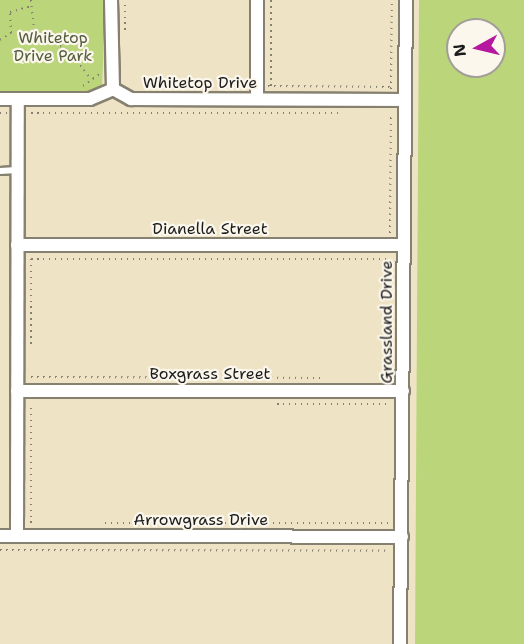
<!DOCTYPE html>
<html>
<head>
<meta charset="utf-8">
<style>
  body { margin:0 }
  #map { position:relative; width:524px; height:644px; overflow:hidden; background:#efe3c5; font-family:"Shantell Sans",sans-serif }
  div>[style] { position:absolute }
  .green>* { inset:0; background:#bbd57b }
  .path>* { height:2px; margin-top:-1px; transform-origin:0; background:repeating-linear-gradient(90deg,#868070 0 1.5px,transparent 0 6px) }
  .roads { filter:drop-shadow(2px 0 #868070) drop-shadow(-2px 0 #868070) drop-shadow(0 2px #868070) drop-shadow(0 -2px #868070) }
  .service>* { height:6px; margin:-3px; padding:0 3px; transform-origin:3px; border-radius:3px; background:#fff }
  .minor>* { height:12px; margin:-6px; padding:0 6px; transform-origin:6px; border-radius:6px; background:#fff }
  span { translate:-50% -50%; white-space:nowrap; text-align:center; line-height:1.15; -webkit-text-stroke:4.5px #fbf7ec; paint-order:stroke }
  .park-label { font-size:16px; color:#545d3d }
  .street-label { font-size:16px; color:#1c1c1c }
  .north { position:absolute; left:446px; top:18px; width:60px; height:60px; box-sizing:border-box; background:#fbf7ec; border:2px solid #a29f99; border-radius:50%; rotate:262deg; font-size:16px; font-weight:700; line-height:24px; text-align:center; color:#1c1c1c }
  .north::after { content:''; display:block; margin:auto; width:21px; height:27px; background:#b5179e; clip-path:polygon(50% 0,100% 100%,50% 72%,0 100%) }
</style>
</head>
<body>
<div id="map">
  <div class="green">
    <i style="clip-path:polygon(0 0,106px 0,102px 87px,91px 93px,0 94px)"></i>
    <i style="clip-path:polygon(evenodd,419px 0,524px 0,524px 644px,415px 644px,419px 0,458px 30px,494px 30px,494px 66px,458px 66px,458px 30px)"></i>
  </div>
  <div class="path">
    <i style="left:31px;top:0;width:31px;rotate:84deg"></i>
    <i style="left:34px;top:31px;width:40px;rotate:29.7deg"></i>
    <i style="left:69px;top:51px;width:33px;rotate:52deg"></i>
    <i style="left:125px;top:30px;width:30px;rotate:-90deg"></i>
    <i style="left:0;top:40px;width:13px;rotate:-32deg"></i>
    <i style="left:11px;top:33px;width:21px;rotate:-93deg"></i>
    <i style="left:10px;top:12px;width:20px;rotate:-15deg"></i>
    <i style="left:83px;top:86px;width:22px;rotate:-36deg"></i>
    <i style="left:268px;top:86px;width:123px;rotate:0.5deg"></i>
    <i style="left:271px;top:86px;width:86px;rotate:-90deg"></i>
    <i style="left:391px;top:89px;width:89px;rotate:-89.4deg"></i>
    <i style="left:0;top:113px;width:7px"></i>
    <i style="left:31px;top:113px;width:309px"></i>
    <i style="left:390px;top:233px;width:120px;rotate:-89.5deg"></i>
    <i style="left:31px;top:259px;width:359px"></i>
    <i style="left:31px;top:344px;width:88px;rotate:-90deg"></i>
    <i style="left:31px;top:377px;width:289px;rotate:0.2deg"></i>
    <i style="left:389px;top:380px;width:36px;rotate:-88deg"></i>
    <i style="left:277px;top:404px;width:112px"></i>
    <i style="left:31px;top:523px;width:120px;rotate:-90deg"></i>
    <i style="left:105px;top:523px;width:283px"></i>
    <i style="left:0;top:550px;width:388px;rotate:0.1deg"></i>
  </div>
  <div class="roads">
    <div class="service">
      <i style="left:0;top:171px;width:17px;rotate:-3deg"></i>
    </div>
    <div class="minor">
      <i style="left:111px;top:0;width:89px;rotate:88.7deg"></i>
      <i style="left:0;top:99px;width:90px"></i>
      <i style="left:90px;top:99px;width:25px;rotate:-23deg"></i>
      <i style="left:113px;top:89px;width:21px;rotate:29deg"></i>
      <i style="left:131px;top:99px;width:274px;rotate:0.2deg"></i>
      <i style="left:257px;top:99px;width:99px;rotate:-90deg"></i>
      <i style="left:17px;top:245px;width:387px"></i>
      <i style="left:17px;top:391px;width:386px"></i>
      <i style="left:0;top:536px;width:402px;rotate:0.1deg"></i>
      <i style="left:17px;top:536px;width:437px;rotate:-89.9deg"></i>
      <i style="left:400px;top:644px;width:644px;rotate:-89.47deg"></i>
    </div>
  </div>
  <div class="park-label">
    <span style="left:53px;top:47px">Whitetop<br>Drive Park</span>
  </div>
  <div class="street-label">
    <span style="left:200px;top:83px">Whitetop Drive</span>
    <span style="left:210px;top:229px">Dianella Street</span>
    <span style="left:387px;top:322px;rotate:-90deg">Grassland Drive</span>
    <span style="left:210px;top:374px">Boxgrass Street</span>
    <span style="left:201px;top:520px">Arrowgrass Drive</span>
  </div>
  <div class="north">N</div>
</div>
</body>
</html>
